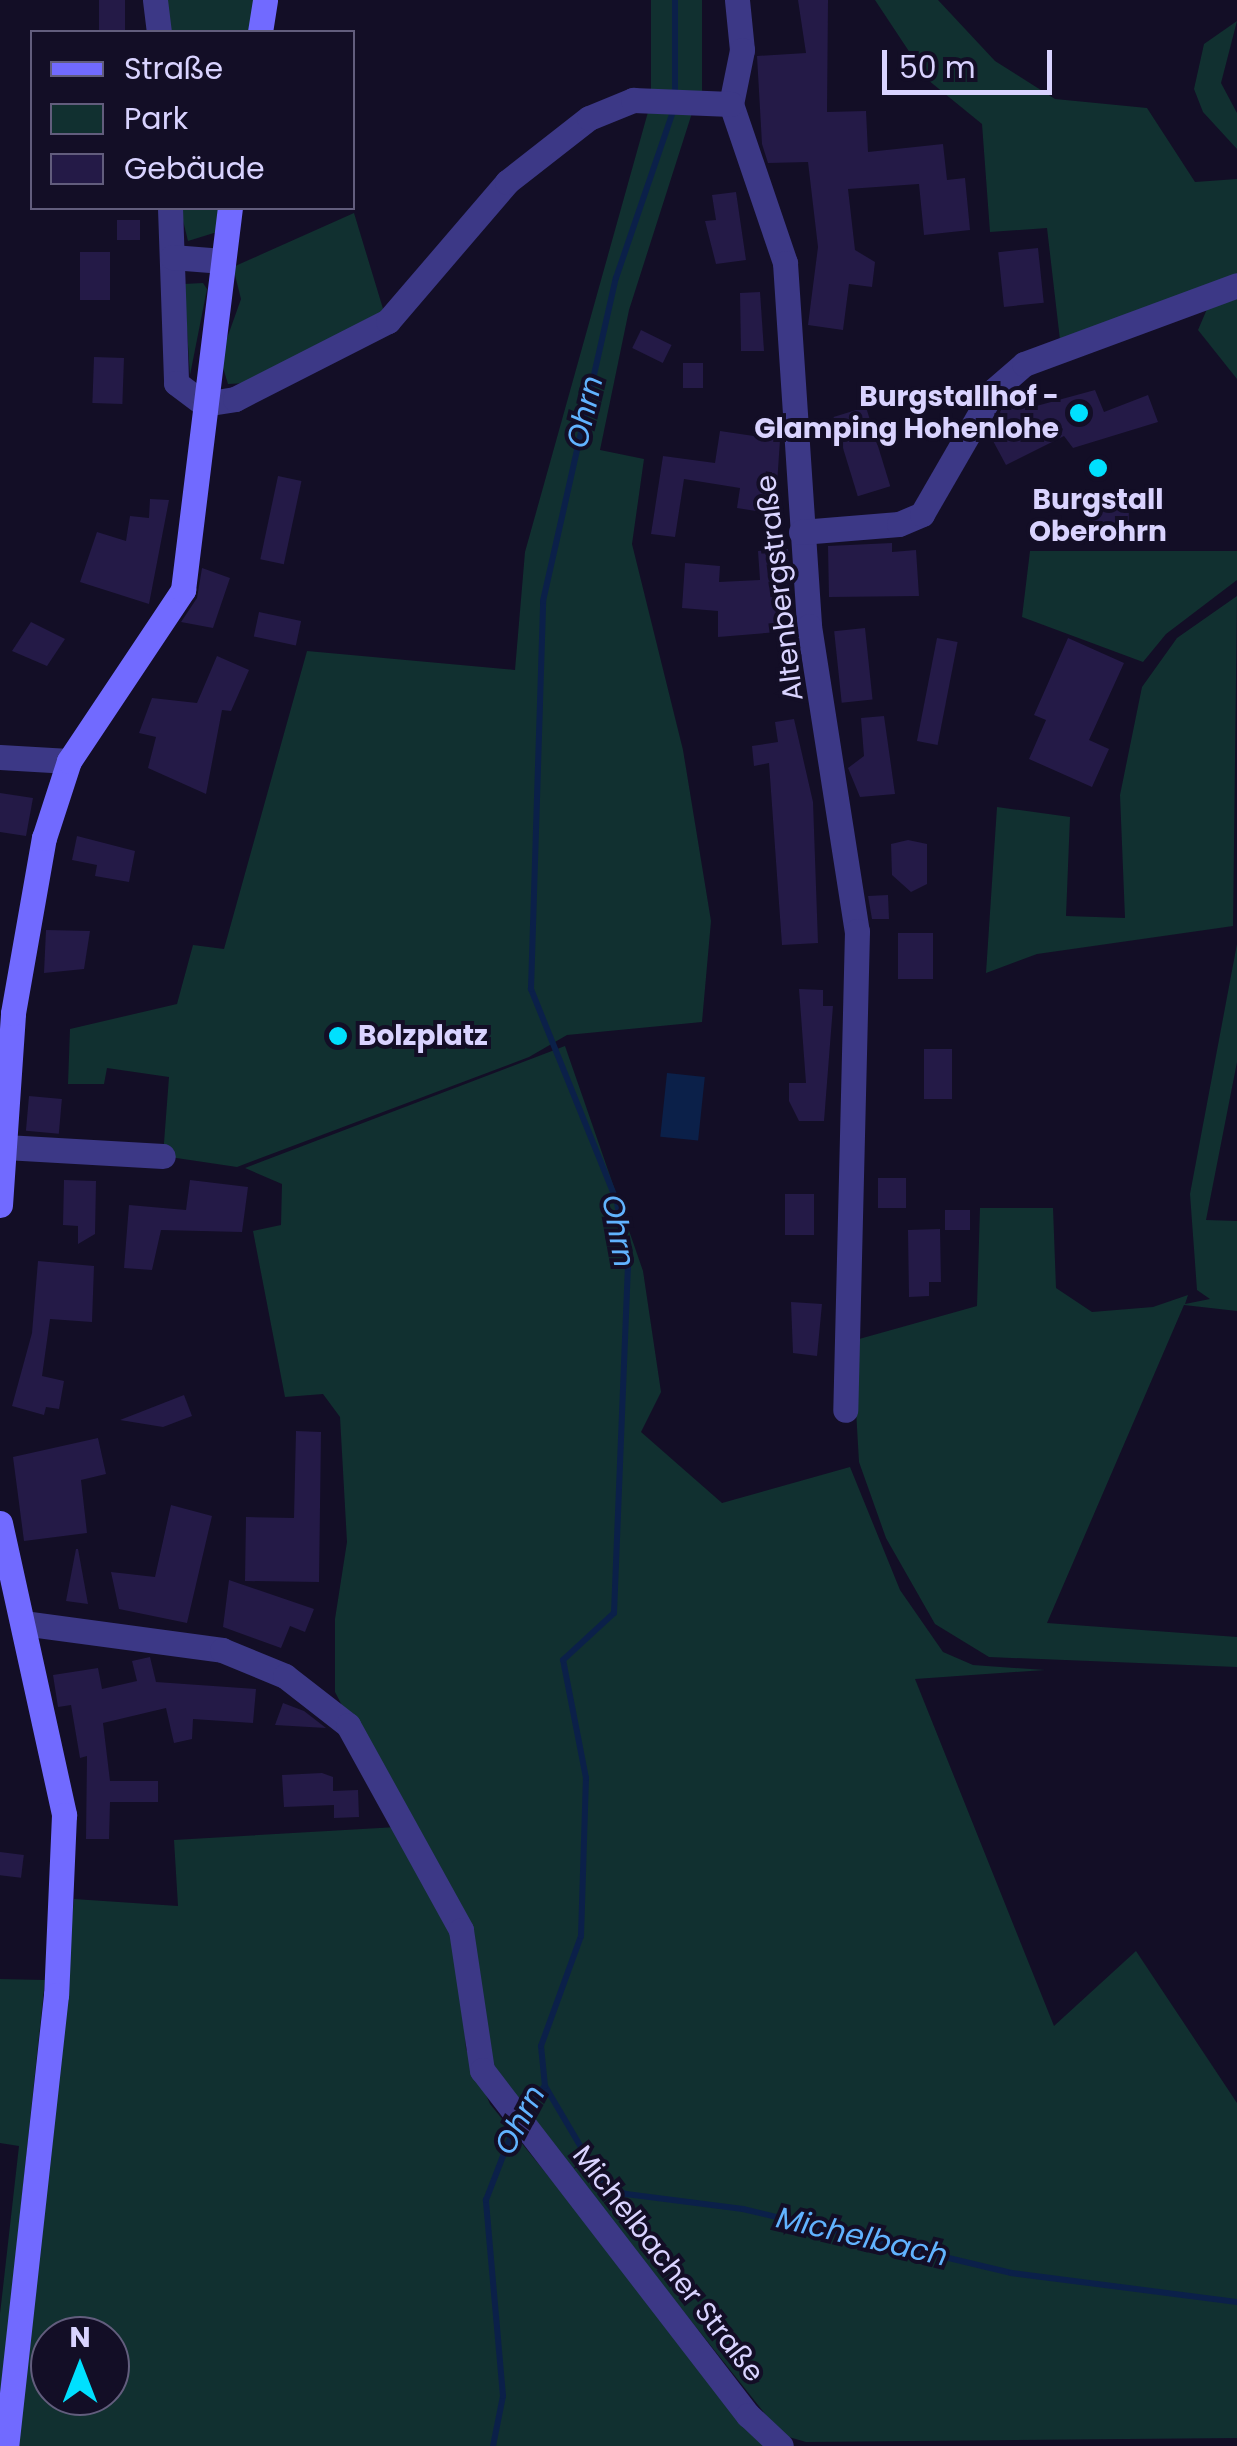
<!DOCTYPE html>
<html>
<head>
<meta charset="utf-8">
<style>
  body { margin:0 }
  #map { position:relative; width:1237px; height:2446px; overflow:hidden; background:#130e26; font-family:Poppins,sans-serif }
  div>[style] { position:absolute }
  .green>* { inset:0; background:#113030; transform-origin:0 0 }
  .water>* { inset:0; background:#0b2049; transform-origin:0 0 }
  .stream>* { height:6px; margin:-3px; padding:0 3px; transform-origin:3px; border-radius:3px; background:#0b2049 }
  .building>* { inset:0; background:#241a47; transform-origin:0 0 }
  .street>* { height:25px; margin:-12.5px; padding:0 12.5px; transform-origin:12.5px; border-radius:12.5px; background:#3c3886 }
  .secondary>* { height:25px; margin:-12.5px; padding:0 12.5px; transform-origin:12.5px; border-radius:12.5px; background:#716aff }
  .dots>* { width:28px; height:28px; translate:-50% -50%; box-sizing:border-box; border:5px solid #130e26; border-radius:50% }
  span { translate:-50% -50%; white-space:nowrap; text-align:center; line-height:1.15; -webkit-text-stroke:8px #130e26; paint-order:stroke }
  .poi-label { font-size:28px; color:#d9d3ff; font-weight:700 }
  .right { translate:-100% -50%; text-align:right }
  .left { translate:0 -50%; text-align:left }
  .street-label { font-size:28px; color:#d9d3ff }
  .water-label { font-size:30px; color:#61b3ff; font-style:italic }
  .legend { position:absolute; left:30px; top:30px; width:325px; height:180px; box-sizing:border-box; background:#130e26; border:2px solid #625d7d; margin:0; padding:12px 18px; list-style:none; font-size:30px; color:#d9d3ff }
  .legend li { display:flex; align-items:center; gap:20px; height:50px }
  .legend b { width:50px; border:2px solid #625d7d }
  .north { position:absolute; left:30px; top:2316px; width:100px; height:100px; box-sizing:border-box; background:#130e26; border:2px solid #625d7d; border-radius:50%; rotate:0deg; font-size:28px; font-weight:700; line-height:40px; text-align:center; color:#d9d3ff }
  .north::after { content:''; display:block; margin:auto; width:35px; height:45px; background:#00e0fe; clip-path:polygon(50% 0,100% 100%,50% 72%,0 100%) }
  .scale { position:absolute; left:882px; top:50px; width:170px; height:45px; box-sizing:border-box; border:5px solid #d9d3ff; border-top:0; padding-left:12px; font-size:30px; line-height:35px; white-space:nowrap; color:#d9d3ff; -webkit-text-stroke:8px #130e26; paint-order:stroke }
</style>
</head>
<body>
<div id="map">
  <div class="green">
    <i style="left:167px;top:0;width:88px;height:32px"></i>
    <i style="left:651px;top:0;width:51px;height:91px"></i>
    <i style="clip-path:polygon(875px 0,938px 0,995px 61px,1055px 99px,1147px 108px,1195px 182px,1237px 179px,1237px 276px,1060px 340px,1047px 228px,990px 232px,982px 124px,928px 80px)"></i>
    <i style="clip-path:polygon(1237px 21px,1221px 83px,1237px 113px,1237px 149px,1203px 112px,1194px 89px,1204px 44px)"></i>
    <i style="clip-path:polygon(648px 112px,692px 113px,629px 310px,600px 450px,644px 459px,632px 544px,683px 750px,711px 921px,702px 1022px,567px 1035px,529px 1057px,237px 1167px,163px 1156px,169px 1077px,107px 1068px,104px 1084px,68px 1084px,70px 1029px,177px 1004px,193px 945px,224px 949px,307px 651px,515px 670px,525px 552px)"></i>
    <i style="clip-path:polygon(180px 208px,221px 208px,217px 232px,188px 241px)"></i>
    <i style="clip-path:polygon(354px 213px,384px 312px,248px 383px,228px 384px,220px 358px,241px 299px,233px 267px)"></i>
    <i style="clip-path:polygon(203px 283px,207px 289px,190px 375px,184px 284px)"></i>
    <i style="clip-path:polygon(1237px 295px,1237px 379px,1198px 330px,1207px 309px)"></i>
    <i style="clip-path:polygon(1030px 551px,1237px 551px,1237px 580px,1166px 634px,1143px 662px,1022px 617px)"></i>
    <i style="clip-path:polygon(1237px 596px,1233px 926px,1037px 954px,986px 973px,997px 807px,1070px 817px,1066px 916px,1125px 918px,1120px 795px,1142px 687px,1177px 638px)"></i>
    <i style="clip-path:polygon(1237px 944px,1237px 1062px,1206px 1220px,1237px 1221px,1237px 1311px,1184px 1305px,1047px 1623px,1237px 1637px,1237px 1667px,989px 1657px,935px 1624px,886px 1538px,859px 1462px,852px 1341px,977px 1306px,980px 1208px,1053px 1208px,1056px 1288px,1092px 1312px,1153px 1307px,1188px 1295px,1185px 1304px,1210px 1299px,1197px 1290px,1190px 1194px)"></i>
    <i style="clip-path:polygon(565px 1046px,643px 1271px,661px 1392px,641px 1432px,722px 1503px,850px 1467px,900px 1590px,943px 1652px,973px 1665px,1045px 1670px,915px 1679px,1054px 2026px,1136px 1951px,1237px 2103px,1237px 2438px,806px 2442px,782px 2435px,488px 2066px,471px 1953px,335px 1692px,335px 1619px,347px 1542px,340px 1417px,323px 1394px,285px 1397px,253px 1231px,281px 1225px,282px 1184px,245px 1168px)"></i>
    <i style="clip-path:polygon(evenodd,397px 1827px,444px 1909px,460px 1968px,466px 2049px,490px 2104px,767px 2446px,15px 2446px,74px 1899px,178px 1906px,174px 1840px,397px 1827px,50px 2336px,110px 2336px,110px 2396px,50px 2396px,50px 2336px)"></i>
    <i style="clip-path:polygon(0 1979px,45px 1980px,0 2404px,0 2314px,19px 2146px,0 2143px)"></i>
  </div>
  <div class="water">
    <i style="left:667px;top:1073px;width:38px;height:64px;rotate:6deg"></i>
  </div>
  <div class="stream">
    <i style="left:675px;top:0;width:96px;rotate:90deg"></i>
    <i style="left:545px;top:2086px;width:116px;rotate:59.5deg"></i>
    <i style="left:604px;top:2186px;width:23px;rotate:20deg"></i>
    <i style="left:626px;top:2194px;width:118px;rotate:7.3deg"></i>
    <i style="left:743px;top:2209px;width:276px;rotate:13.4deg"></i>
    <i style="left:1011px;top:2273px;width:228px;rotate:7.3deg"></i>
    <i style="left:522px;top:2115px;width:37px;rotate:-52deg"></i>
    <i style="left:545px;top:2086px;width:40px;rotate:-95.7deg"></i>
    <i style="left:541px;top:2046px;width:117px;rotate:-70deg"></i>
    <i style="left:581px;top:1936px;width:158px;rotate:-88.2deg"></i>
    <i style="left:586px;top:1778px;width:120px;rotate:-101deg"></i>
    <i style="left:563px;top:1660px;width:69px;rotate:-42.7deg"></i>
    <i style="left:614px;top:1613px;width:345px;rotate:-87.7deg"></i>
    <i style="left:628px;top:1268px;width:67px;rotate:-99.5deg"></i>
    <i style="left:617px;top:1202px;width:230px;rotate:-112deg"></i>
    <i style="left:531px;top:989px;width:388px;rotate:-88.2deg"></i>
    <i style="left:543px;top:601px;width:331px;rotate:-77.3deg"></i>
    <i style="left:616px;top:278px;width:179px;rotate:-71.1deg"></i>
    <i style="left:493px;top:2446px;width:51px;rotate:-78.7deg"></i>
    <i style="left:503px;top:2396px;width:197px;rotate:-95deg"></i>
    <i style="left:486px;top:2200px;width:80px;rotate:-68.9deg"></i>
  </div>
  <div class="building">
    <i style="left:99px;top:0;width:26px;height:32px"></i>
    <i style="clip-path:polygon(798px 0,828px 0,827px 112px,866px 111px,868px 152px,943px 144px,947px 180px,965px 178px,970px 230px,924px 235px,919px 184px,848px 189px,855px 250px,875px 262px,872px 287px,849px 284px,843px 330px,808px 325px,818px 247px,808px 162px,768px 163px,762px 144px,757px 56px,806px 53px)"></i>
    <i style="clip-path:polygon(736px 192px,746px 260px,716px 264px,705px 221px,716px 220px,712px 195px)"></i>
    <i style="left:140px;top:220px;width:20px;height:23px;rotate:90deg"></i>
    <i style="left:1038px;top:248px;width:55px;height:40px;rotate:84deg"></i>
    <i style="left:80px;top:252px;width:30px;height:48px"></i>
    <i style="clip-path:polygon(760px 292px,764px 351px,741px 351px,740px 293px)"></i>
    <i style="left:641px;top:330px;width:34px;height:20px;rotate:26deg"></i>
    <i style="left:94px;top:357px;width:30px;height:46px;rotate:2deg"></i>
    <i style="left:683px;top:363px;width:20px;height:25px"></i>
    <i style="clip-path:polygon(1095px 390px,1104px 412px,1148px 395px,1158px 422px,1073px 448px,1064px 436px,1006px 465px,992px 439px,1009px 430px,1000px 412px,1005px 403px,1022px 394px,1029px 408px)"></i>
    <i style="left:866px;top:407px;width:83px;height:34px;rotate:73deg"></i>
    <i style="clip-path:polygon(720px 431px,780px 440px,775px 514px,737px 508px,740px 488px,684px 479px,675px 537px,651px 534px,663px 456px,715px 463px)"></i>
    <i style="left:278px;top:476px;width:24px;height:85px;rotate:12deg"></i>
    <i style="clip-path:polygon(150px 499px,169px 500px,149px 604px,80px 582px,97px 532px,126px 541px,130px 516px,149px 518px)"></i>
    <i style="left:1088px;top:502px;width:41px;height:30px;rotate:1deg"></i>
    <i style="clip-path:polygon(892px 543px,892px 552px,916px 550px,919px 596px,829px 597px,828px 546px)"></i>
    <i style="clip-path:polygon(788px 549px,790px 586px,774px 587px,778px 632px,718px 637px,718px 611px,682px 608px,685px 563px,720px 566px,719px 582px,760px 580px,758px 551px)"></i>
    <i style="clip-path:polygon(202px 568px,230px 578px,213px 628px,181px 622px,197px 598px)"></i>
    <i style="left:259px;top:612px;width:43px;height:25px;rotate:12deg"></i>
    <i style="clip-path:polygon(31px 622px,65px 639px,47px 666px,12px 651px)"></i>
    <i style="left:865px;top:628px;width:72px;height:31px;rotate:84deg"></i>
    <i style="left:937px;top:638px;width:21px;height:105px;rotate:11deg"></i>
    <i style="clip-path:polygon(1068px 638px,1124px 663px,1089px 740px,1109px 749px,1092px 787px,1029px 759px,1046px 720px,1034px 715px)"></i>
    <i style="clip-path:polygon(217px 656px,249px 670px,231px 711px,222px 710px,206px 794px,148px 768px,156px 737px,139px 733px,152px 698px,197px 703px)"></i>
    <i style="clip-path:polygon(884px 716px,895px 794px,860px 797px,848px 768px,864px 756px,861px 718px)"></i>
    <i style="clip-path:polygon(794px 719px,813px 802px,818px 943px,782px 945px,769px 763px,754px 766px,752px 746px,778px 742px,775px 722px)"></i>
    <i style="clip-path:polygon(0 793px,33px 798px,26px 836px,0 832px)"></i>
    <i style="clip-path:polygon(77px 836px,135px 851px,129px 882px,95px 876px,97px 865px,72px 860px)"></i>
    <i style="clip-path:polygon(908px 840px,927px 844px,927px 884px,911px 892px,892px 875px,891px 844px)"></i>
    <i style="clip-path:polygon(888px 895px,889px 919px,872px 919px,868px 896px)"></i>
    <i style="clip-path:polygon(46px 930px,90px 931px,84px 969px,44px 973px)"></i>
    <i style="left:933px;top:933px;width:46px;height:35px;rotate:90deg"></i>
    <i style="clip-path:polygon(799px 989px,823px 990px,823px 1006px,833px 1006px,824px 1121px,799px 1121px,789px 1101px,789px 1083px,806px 1083px)"></i>
    <i style="left:924px;top:1049px;width:28px;height:50px"></i>
    <i style="left:29px;top:1096px;width:33px;height:35px;rotate:5deg"></i>
    <i style="left:878px;top:1178px;width:28px;height:30px"></i>
    <i style="clip-path:polygon(64px 1180px,96px 1181px,95px 1234px,78px 1244px,78px 1226px,63px 1225px)"></i>
    <i style="clip-path:polygon(190px 1180px,248px 1187px,242px 1232px,161px 1230px,152px 1270px,124px 1268px,129px 1205px,186px 1210px)"></i>
    <i style="left:785px;top:1194px;width:29px;height:41px"></i>
    <i style="left:945px;top:1210px;width:25px;height:20px"></i>
    <i style="clip-path:polygon(940px 1229px,941px 1282px,929px 1282px,929px 1296px,909px 1297px,908px 1230px)"></i>
    <i style="clip-path:polygon(38px 1261px,94px 1266px,92px 1322px,50px 1319px,42px 1376px,64px 1381px,59px 1409px,46px 1407px,44px 1415px,12px 1406px,32px 1333px)"></i>
    <i style="clip-path:polygon(791px 1302px,822px 1304px,817px 1356px,793px 1353px)"></i>
    <i style="clip-path:polygon(184px 1395px,192px 1416px,163px 1427px,120px 1420px)"></i>
    <i style="clip-path:polygon(296px 1431px,321px 1432px,319px 1582px,245px 1581px,246px 1517px,294px 1518px)"></i>
    <i style="clip-path:polygon(98px 1438px,106px 1474px,81px 1480px,87px 1533px,24px 1541px,13px 1457px)"></i>
    <i style="clip-path:polygon(171px 1505px,212px 1516px,187px 1623px,119px 1609px,111px 1572px,155px 1577px)"></i>
    <i style="clip-path:polygon(76px 1549px,78px 1549px,88px 1604px,66px 1601px)"></i>
    <i style="clip-path:polygon(229px 1580px,314px 1609px,305px 1632px,290px 1626px,281px 1648px,223px 1627px)"></i>
    <i style="clip-path:polygon(150px 1657px,156px 1682px,256px 1689px,253px 1723px,193px 1719px,192px 1739px,174px 1743px,166px 1708px,103px 1723px,110px 1781px,158px 1781px,158px 1802px,110px 1802px,109px 1839px,86px 1839px,87px 1756px,80px 1758px,71px 1705px,58px 1707px,53px 1675px,98px 1668px,102px 1689px,137px 1681px,132px 1661px)"></i>
    <i style="clip-path:polygon(283px 1703px,304px 1711px,326px 1728px,275px 1725px)"></i>
    <i style="clip-path:polygon(322px 1773px,333px 1777px,333px 1791px,358px 1790px,359px 1817px,334px 1818px,334px 1805px,284px 1807px,282px 1775px)"></i>
    <i style="left:0;top:1852px;width:24px;height:23px;rotate:7deg"></i>
  </div>
  <div class="street">
    <i style="left:155px;top:0;width:32px;rotate:83deg"></i>
    <i style="left:737px;top:0;width:50px;rotate:84.3deg"></i>
    <i style="left:742px;top:50px;width:55px;rotate:101.5deg"></i>
    <i style="left:731px;top:104px;width:168px;rotate:71.2deg"></i>
    <i style="left:785px;top:263px;width:364px;rotate:86.2deg"></i>
    <i style="left:809px;top:626px;width:309px;rotate:81.1deg"></i>
    <i style="left:857px;top:931px;width:479px;rotate:91.4deg"></i>
    <i style="left:170px;top:208px;width:175px;rotate:88deg"></i>
    <i style="left:176px;top:383px;width:35px;rotate:37deg"></i>
    <i style="left:204px;top:404px;width:31px;rotate:-9deg"></i>
    <i style="left:235px;top:399px;width:172px;rotate:-27deg"></i>
    <i style="left:388px;top:321px;width:183px;rotate:-49.4deg"></i>
    <i style="left:507px;top:182px;width:104px;rotate:-38deg"></i>
    <i style="left:589px;top:118px;width:48px;rotate:-22.2deg"></i>
    <i style="left:633px;top:100px;width:98px;rotate:2.3deg"></i>
    <i style="left:172px;top:257px;width:51px;rotate:4.5deg"></i>
    <i style="left:801px;top:532px;width:98px;rotate:-4.7deg"></i>
    <i style="left:899px;top:524px;width:25px;rotate:-23deg"></i>
    <i style="left:922px;top:514px;width:142px;rotate:-60deg"></i>
    <i style="left:993px;top:391px;width:41px;rotate:-41.1deg"></i>
    <i style="left:1024px;top:364px;width:227px;rotate:-20.3deg"></i>
    <i style="left:0;top:757px;width:69px;rotate:3.3deg"></i>
    <i style="left:5px;top:1147px;width:158px;rotate:3.3deg"></i>
    <i style="left:23px;top:1623px;width:201px;rotate:7.7deg"></i>
    <i style="left:222px;top:1650px;width:68px;rotate:22.4deg"></i>
    <i style="left:285px;top:1676px;width:80px;rotate:37.9deg"></i>
    <i style="left:348px;top:1725px;width:234px;rotate:61.1deg"></i>
    <i style="left:461px;top:1930px;width:142px;rotate:81.5deg"></i>
    <i style="left:482px;top:2070px;width:436px;rotate:52.4deg"></i>
    <i style="left:748px;top:2415px;width:45px;rotate:43.2deg"></i>
  </div>
  <div class="secondary">
    <i style="left:260px;top:32px;width:32px;rotate:-81deg"></i>
    <i style="left:0;top:1205px;width:192px;rotate:-86.1deg"></i>
    <i style="left:13px;top:1013px;width:178px;rotate:-80deg"></i>
    <i style="left:44px;top:838px;width:81px;rotate:-72deg"></i>
    <i style="left:69px;top:761px;width:206px;rotate:-56.3deg"></i>
    <i style="left:183px;top:590px;width:385px;rotate:-83deg"></i>
    <i style="left:0;top:1523px;width:299px;rotate:77.6deg"></i>
    <i style="left:64px;top:1815px;width:180px;rotate:92.5deg"></i>
    <i style="left:56px;top:1995px;width:454px;rotate:96.3deg"></i>
  </div>
  <div class="dots">
    <i style="left:1079px;top:413px;background:#00e0fe"></i>
    <i style="left:1098px;top:468px;background:#00e0fe"></i>
    <i style="left:338px;top:1036px;background:#00e0fe"></i>
  </div>
  <div class="poi-label">
    <span class="right" style="left:1059px;top:413px">Burgstallhof -<br>Glamping Hohenlohe</span>
    <span style="left:1098px;top:516px">Burgstall<br>Oberohrn</span>
    <span class="left" style="left:358px;top:1036px">Bolzplatz</span>
  </div>
  <div class="street-label">
    <span style="left:780px;top:588px;rotate:-97deg">Altenbergstraße</span>
    <span style="left:668px;top:2264px;rotate:52deg">Michelbacher Straße</span>
  </div>
  <div class="water-label">
    <span style="left:585px;top:412px;rotate:-77deg">Ohrn</span>
    <span style="left:618px;top:1231px;rotate:80deg">Ohrn</span>
    <span style="left:520px;top:2120px;rotate:-62deg">Ohrn</span>
    <span style="left:862px;top:2237px;rotate:13deg">Michelbach</span>
  </div>
  <ul class="legend">
  <li><b style="height:12px;background:#716aff"></b>Straße</li>
  <li><b style="height:28px;background:#113030"></b>Park</li>
  <li><b style="height:28px;background:#241a47"></b>Gebäude</li>
  </ul>
  <div class="north">N</div>
  <div class="scale">50 m</div>
</div>
</body>
</html>
